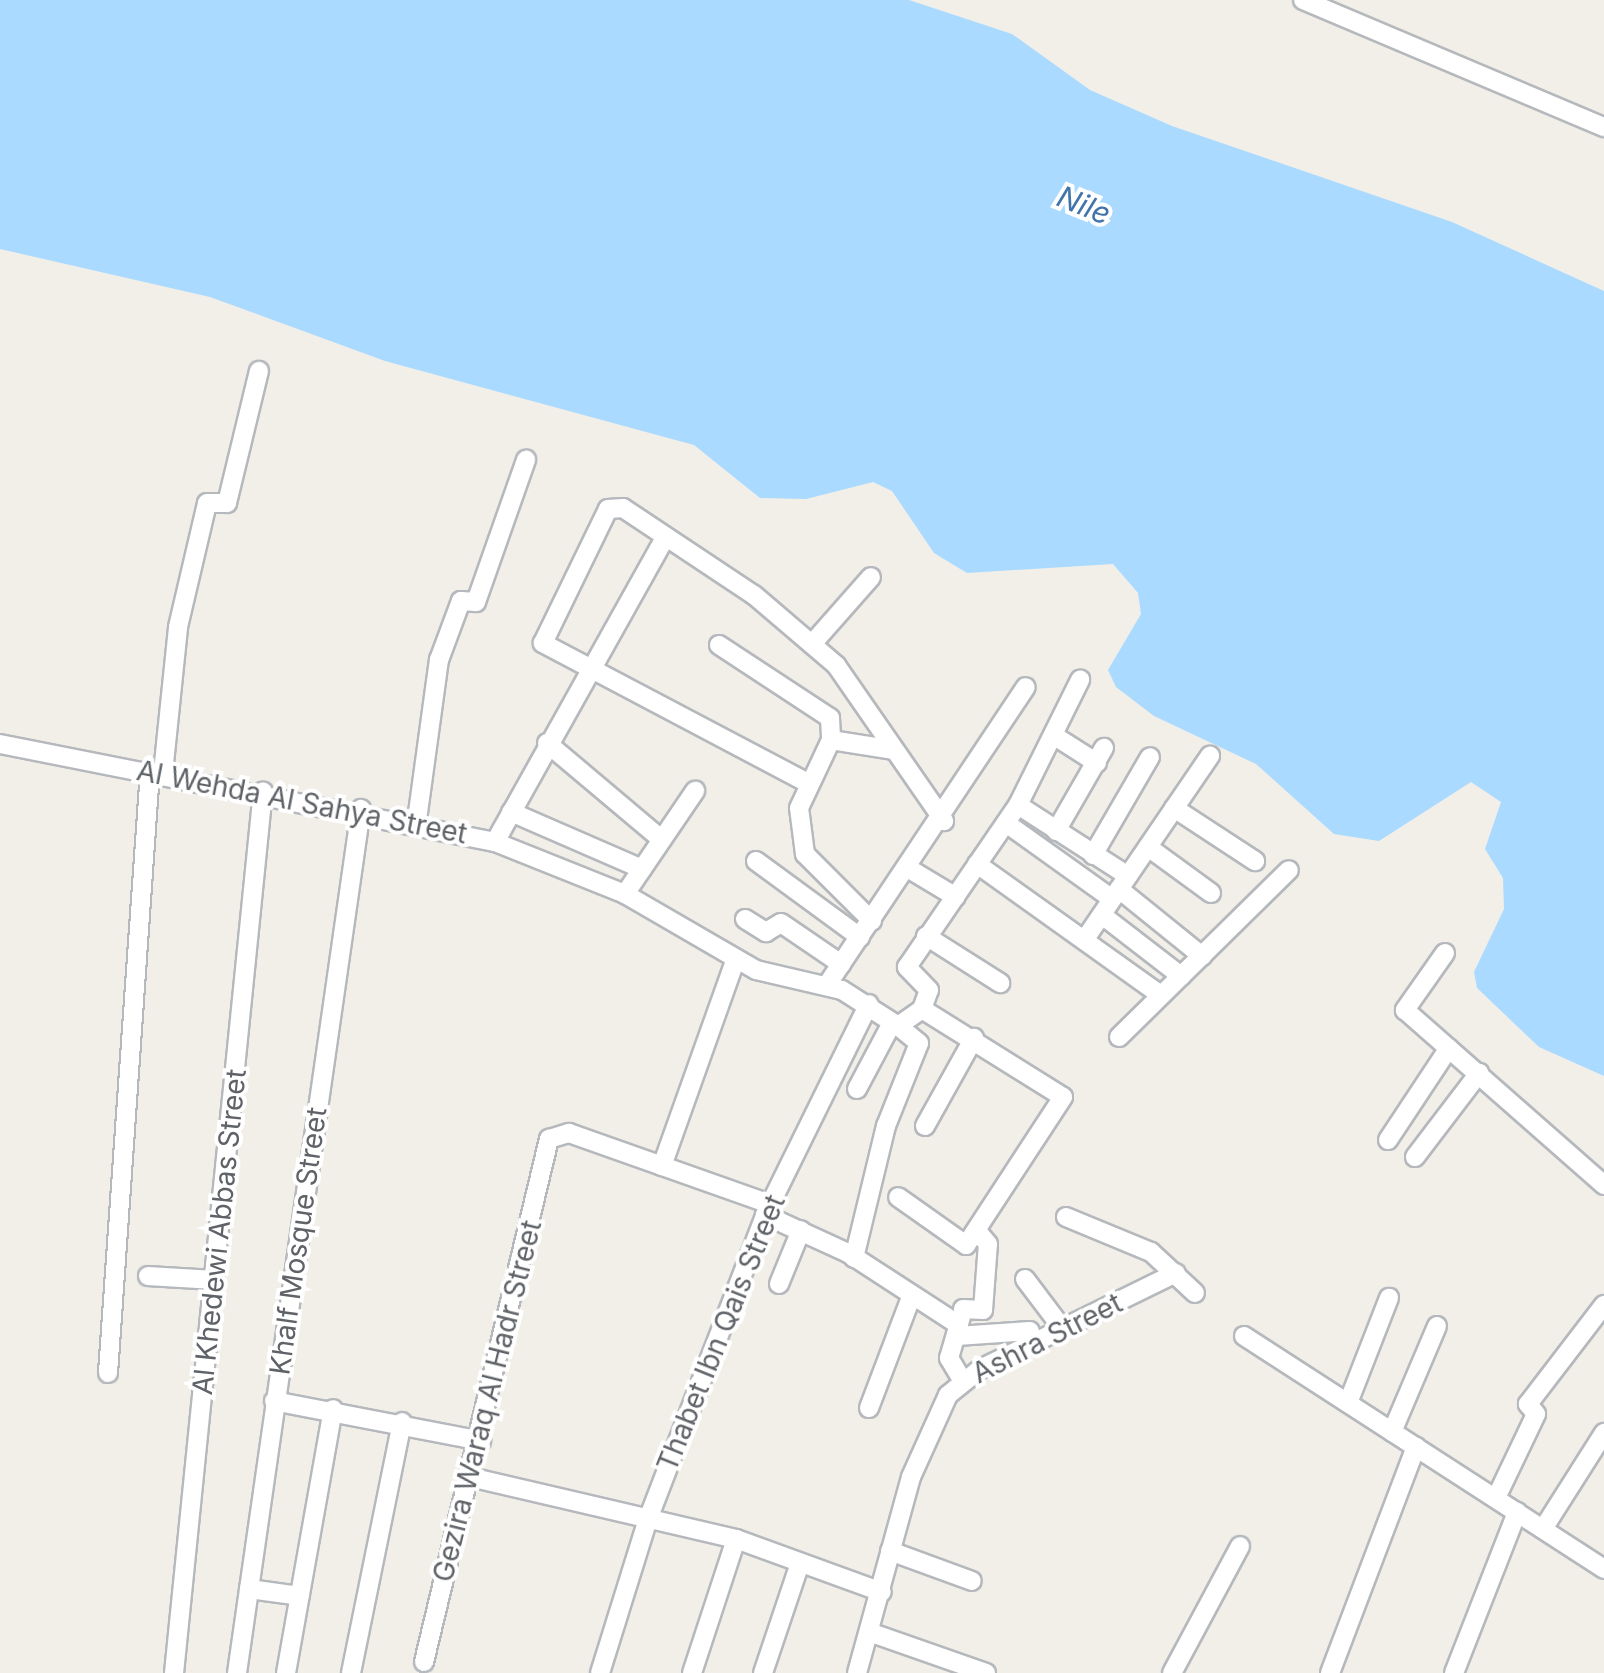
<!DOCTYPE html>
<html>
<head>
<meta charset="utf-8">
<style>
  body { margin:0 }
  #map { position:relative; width:1604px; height:1673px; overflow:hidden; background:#f1efe8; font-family:Inter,sans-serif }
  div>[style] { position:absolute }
  .water>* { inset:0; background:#aadaff }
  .roads { filter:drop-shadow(2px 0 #b5b8bc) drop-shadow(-2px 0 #b5b8bc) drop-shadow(0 2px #b5b8bc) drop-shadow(0 -2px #b5b8bc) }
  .minor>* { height:18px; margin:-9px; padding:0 9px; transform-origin:9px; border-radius:9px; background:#fff }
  span { translate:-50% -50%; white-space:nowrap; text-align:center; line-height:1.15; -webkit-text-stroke:8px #fff; paint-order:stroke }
  .street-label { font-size:28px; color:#5f6368 }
  .water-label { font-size:30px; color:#4174aa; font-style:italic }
</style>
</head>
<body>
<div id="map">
  <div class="water">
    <i style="clip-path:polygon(0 0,909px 0,1012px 34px,1090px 90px,1172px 126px,1452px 222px,1604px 291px,1604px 1076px,1539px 1047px,1477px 988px,1474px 972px,1504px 909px,1503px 878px,1485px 849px,1501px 802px,1471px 782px,1379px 841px,1334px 834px,1256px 764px,1154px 716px,1116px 687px,1108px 670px,1141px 614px,1138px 593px,1113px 564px,967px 573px,934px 553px,892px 491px,873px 482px,806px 499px,760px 498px,694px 445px,385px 361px,210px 297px,0 249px)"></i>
  </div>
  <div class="roads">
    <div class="minor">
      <i style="left:1303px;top:0;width:327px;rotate:22.9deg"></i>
      <i style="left:812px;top:644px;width:89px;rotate:-48.6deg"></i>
      <i style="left:719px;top:645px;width:133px;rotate:33.3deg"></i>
      <i style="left:830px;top:718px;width:22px;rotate:87deg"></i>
      <i style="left:1053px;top:735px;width:52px;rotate:32.5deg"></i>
      <i style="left:547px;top:743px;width:150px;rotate:40.1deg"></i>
      <i style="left:0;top:744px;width:505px;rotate:11.2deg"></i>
      <i style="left:495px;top:842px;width:140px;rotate:21.8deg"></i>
      <i style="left:625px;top:894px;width:151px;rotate:30.1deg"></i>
      <i style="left:756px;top:970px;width:88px;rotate:13.1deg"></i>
      <i style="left:842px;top:990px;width:67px;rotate:32.7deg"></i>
      <i style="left:898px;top:1026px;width:29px;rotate:-35deg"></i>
      <i style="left:922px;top:1009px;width:166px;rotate:32deg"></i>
      <i style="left:1063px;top:1097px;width:177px;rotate:123.2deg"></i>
      <i style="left:966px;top:1245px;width:83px;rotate:-144.8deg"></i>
      <i style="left:163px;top:773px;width:147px;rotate:-84.1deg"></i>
      <i style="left:178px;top:627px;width:127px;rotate:-76.8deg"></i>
      <i style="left:207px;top:503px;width:20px"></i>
      <i style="left:227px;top:503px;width:136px;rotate:-76.4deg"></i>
      <i style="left:808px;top:783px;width:300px;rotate:-152.2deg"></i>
      <i style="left:543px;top:643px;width:149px;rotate:-64.1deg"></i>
      <i style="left:608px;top:509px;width:15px;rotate:-4deg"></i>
      <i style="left:623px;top:508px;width:157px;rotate:33.6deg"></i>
      <i style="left:754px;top:595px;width:108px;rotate:40.5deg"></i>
      <i style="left:836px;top:665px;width:190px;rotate:55.3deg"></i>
      <i style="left:1018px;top:805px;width:131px;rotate:32.8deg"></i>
      <i style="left:1174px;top:808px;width:97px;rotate:33.2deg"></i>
      <i style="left:511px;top:812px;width:143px;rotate:23.5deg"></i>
      <i style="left:417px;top:820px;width:162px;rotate:-82.2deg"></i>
      <i style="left:439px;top:660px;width:63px;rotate:-69.6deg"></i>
      <i style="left:461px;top:601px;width:15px;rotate:4deg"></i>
      <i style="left:476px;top:602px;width:151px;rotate:-70.6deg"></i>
      <i style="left:1006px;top:823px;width:130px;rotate:35.6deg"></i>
      <i style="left:1056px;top:831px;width:96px;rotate:-60deg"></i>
      <i style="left:495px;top:842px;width:345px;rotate:-60.8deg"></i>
      <i style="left:1148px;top:847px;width:78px;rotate:36.1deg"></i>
      <i style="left:1093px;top:855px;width:113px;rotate:-59.8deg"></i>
      <i style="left:756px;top:861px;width:129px;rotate:36.2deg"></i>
      <i style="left:977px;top:864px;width:224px;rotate:35.5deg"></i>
      <i style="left:911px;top:870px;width:52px;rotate:31deg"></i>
      <i style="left:1119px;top:889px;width:107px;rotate:38.9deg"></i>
      <i style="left:625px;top:894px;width:125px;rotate:-55.8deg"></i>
      <i style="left:1102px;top:915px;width:100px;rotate:37.7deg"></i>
      <i style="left:745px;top:919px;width:25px;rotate:32deg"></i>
      <i style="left:766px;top:932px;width:17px;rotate:-31deg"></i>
      <i style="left:781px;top:923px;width:73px;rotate:34.3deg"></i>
      <i style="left:872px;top:921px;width:95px;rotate:-135deg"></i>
      <i style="left:805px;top:854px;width:46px;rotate:-97.4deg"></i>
      <i style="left:799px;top:808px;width:75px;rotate:-64.8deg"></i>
      <i style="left:831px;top:740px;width:64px;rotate:9deg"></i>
      <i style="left:926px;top:936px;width:88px;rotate:32.4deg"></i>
      <i style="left:1085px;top:939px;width:222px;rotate:-55.7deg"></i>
      <i style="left:1445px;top:953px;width:70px;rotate:125.1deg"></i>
      <i style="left:1405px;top:1010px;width:265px;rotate:41.3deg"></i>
      <i style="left:827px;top:985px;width:358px;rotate:-56.3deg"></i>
      <i style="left:922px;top:1009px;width:20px;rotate:-70deg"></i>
      <i style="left:929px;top:990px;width:32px;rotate:-134deg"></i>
      <i style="left:907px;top:967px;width:196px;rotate:-55.6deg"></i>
      <i style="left:1018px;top:805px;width:140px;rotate:-63.6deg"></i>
      <i style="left:1119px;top:1037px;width:238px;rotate:-44.5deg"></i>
      <i style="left:857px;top:1089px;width:75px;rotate:-62.1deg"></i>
      <i style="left:925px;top:1126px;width:101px;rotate:-60.9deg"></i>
      <i style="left:1388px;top:1140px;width:110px;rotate:-56.5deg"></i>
      <i style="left:1415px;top:1157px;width:106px;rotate:-52.7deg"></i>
      <i style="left:662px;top:1166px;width:218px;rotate:-70.4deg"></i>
      <i style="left:765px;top:1215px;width:91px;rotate:24.6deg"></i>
      <i style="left:848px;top:1253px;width:132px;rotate:33deg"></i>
      <i style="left:1066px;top:1217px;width:92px;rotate:22.4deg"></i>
      <i style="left:1151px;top:1252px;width:60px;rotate:43deg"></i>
      <i style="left:854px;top:1258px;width:136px;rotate:-76.4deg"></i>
      <i style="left:886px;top:1126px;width:89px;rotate:-68.3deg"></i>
      <i style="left:919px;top:1043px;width:27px;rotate:-141deg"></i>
      <i style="left:148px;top:1276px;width:66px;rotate:3.5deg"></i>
      <i style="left:1025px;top:1279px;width:61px;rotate:52.9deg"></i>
      <i style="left:779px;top:1284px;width:58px;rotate:-67.8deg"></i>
      <i style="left:963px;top:1309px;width:20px;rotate:3deg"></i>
      <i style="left:983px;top:1310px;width:66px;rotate:-85.7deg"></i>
      <i style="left:988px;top:1244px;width:17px;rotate:-130deg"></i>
      <i style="left:961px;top:1317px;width:43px;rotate:106.3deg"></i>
      <i style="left:949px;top:1358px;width:26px;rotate:59deg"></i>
      <i style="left:957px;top:1336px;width:73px;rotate:-3.9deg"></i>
      <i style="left:1244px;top:1336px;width:429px;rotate:32.9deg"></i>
      <i style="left:108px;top:1373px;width:603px;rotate:-86.01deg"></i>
      <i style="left:274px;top:1401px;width:211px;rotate:10.9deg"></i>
      <i style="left:1348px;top:1403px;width:113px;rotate:-68.7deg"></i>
      <i style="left:869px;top:1408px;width:116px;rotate:-69.2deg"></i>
      <i style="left:1392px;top:1432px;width:115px;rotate:-67deg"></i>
      <i style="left:470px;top:1477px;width:273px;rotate:13.1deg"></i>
      <i style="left:736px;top:1539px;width:155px;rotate:20deg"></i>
      <i style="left:1496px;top:1498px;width:93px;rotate:-64.5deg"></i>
      <i style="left:1536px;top:1414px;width:13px;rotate:-129deg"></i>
      <i style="left:1528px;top:1404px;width:125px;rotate:-52.5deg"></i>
      <i style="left:1543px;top:1529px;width:114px;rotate:-57.6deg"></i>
      <i style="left:890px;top:1551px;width:87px;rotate:20.1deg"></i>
      <i style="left:249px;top:1589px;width:51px;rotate:7.8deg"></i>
      <i style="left:869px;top:1632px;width:124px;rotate:19.3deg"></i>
      <i style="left:424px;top:1662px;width:538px;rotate:-76.56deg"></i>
      <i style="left:549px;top:1139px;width:21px;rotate:-17deg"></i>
      <i style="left:569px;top:1133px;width:213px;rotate:19.5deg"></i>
      <i style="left:174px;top:1673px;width:886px;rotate:-84.24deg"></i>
      <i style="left:237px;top:1673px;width:873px;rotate:-81.83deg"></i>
      <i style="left:286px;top:1673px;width:268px;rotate:-79.9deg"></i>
      <i style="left:351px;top:1673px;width:256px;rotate:-78.5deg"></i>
      <i style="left:600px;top:1673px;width:161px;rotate:-72.7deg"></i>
      <i style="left:648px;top:1519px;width:326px;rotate:-68.9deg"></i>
      <i style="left:765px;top:1215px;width:235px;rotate:-63.8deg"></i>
      <i style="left:692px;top:1673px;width:141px;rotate:-71.8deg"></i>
      <i style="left:763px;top:1673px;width:116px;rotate:-71.4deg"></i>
      <i style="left:857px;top:1673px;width:203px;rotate:-74.6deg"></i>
      <i style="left:911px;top:1477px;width:90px;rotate:-65.7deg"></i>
      <i style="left:948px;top:1395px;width:41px;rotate:-39.1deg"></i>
      <i style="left:980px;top:1369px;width:218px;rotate:-26.1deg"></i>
      <i style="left:1172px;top:1673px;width:144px;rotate:-61.8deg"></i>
      <i style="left:1330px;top:1673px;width:242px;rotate:-69.2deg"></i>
      <i style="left:1454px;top:1673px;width:173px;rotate:-68.6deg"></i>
    </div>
  </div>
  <div class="street-label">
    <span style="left:302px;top:802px;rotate:11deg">Al Wehda Al Sahya Street</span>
    <span style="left:219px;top:1232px;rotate:-84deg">Al Khedewi Abbas Street</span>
    <span style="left:298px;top:1241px;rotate:-82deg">Khalf Mosque Street</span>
    <span style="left:721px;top:1333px;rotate:-68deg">Thabet Ibn Qais Street</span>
    <span style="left:1047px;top:1338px;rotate:-27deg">Ashra Street</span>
    <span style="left:487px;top:1401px;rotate:-76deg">Gezira Waraq Al Hadr Street</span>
  </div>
  <div class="water-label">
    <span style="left:1084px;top:205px;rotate:22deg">Nile</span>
  </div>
</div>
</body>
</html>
